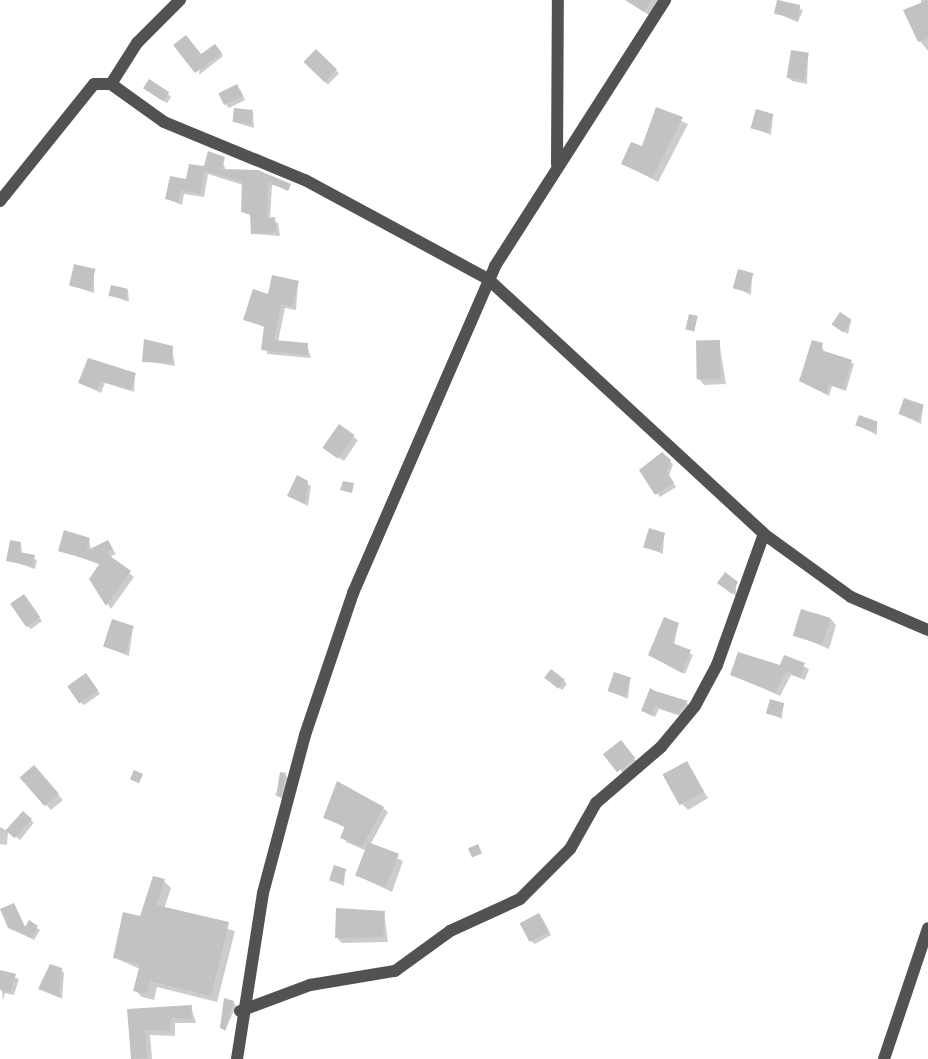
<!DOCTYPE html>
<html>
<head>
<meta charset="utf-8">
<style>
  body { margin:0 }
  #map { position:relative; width:928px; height:1059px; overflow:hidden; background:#fff; font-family:"Public Sans",sans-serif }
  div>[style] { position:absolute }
  .shadow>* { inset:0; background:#0003; transform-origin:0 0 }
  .building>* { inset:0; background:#c2c2c2; transform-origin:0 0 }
  .minor>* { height:12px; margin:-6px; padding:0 6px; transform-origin:6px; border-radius:6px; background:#525252 }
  span { translate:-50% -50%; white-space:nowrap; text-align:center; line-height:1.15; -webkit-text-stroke:5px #fff; paint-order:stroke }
</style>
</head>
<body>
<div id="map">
  <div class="shadow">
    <i style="clip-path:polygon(627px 0,660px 0,650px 16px)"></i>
    <i style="left:779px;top:0;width:26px;height:13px;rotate:23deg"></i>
    <i style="clip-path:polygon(921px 0,928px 0,928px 51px,920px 41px)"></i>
    <i style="clip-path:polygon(218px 49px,223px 56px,199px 75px,201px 56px)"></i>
    <i style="left:316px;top:51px;width:32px;height:16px;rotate:44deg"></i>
    <i style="clip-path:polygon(808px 54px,807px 84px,792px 81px,789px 78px)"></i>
    <i style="clip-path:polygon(240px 90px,245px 100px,229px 108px,226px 105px)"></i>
    <i style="clip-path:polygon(149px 91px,168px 94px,171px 97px,167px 103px)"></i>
    <i style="clip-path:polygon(657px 110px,688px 124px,658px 182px,624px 164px,643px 149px)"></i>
    <i style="clip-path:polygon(253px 112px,254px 128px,234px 122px)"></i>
    <i style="clip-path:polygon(773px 116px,771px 135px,753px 127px)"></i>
    <i style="clip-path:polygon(221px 157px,226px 171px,294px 189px,272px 185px,270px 220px,278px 223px,280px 236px,253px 234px,252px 216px,242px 212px,243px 185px,208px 174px,204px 197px,184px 194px,182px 205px,167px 199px)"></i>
    <i style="clip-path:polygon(94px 271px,94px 293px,72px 286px)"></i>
    <i style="clip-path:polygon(752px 275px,751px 295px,735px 287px)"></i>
    <i style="clip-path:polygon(298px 283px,296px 310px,285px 308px,278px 342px,307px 345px,311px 358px,267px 354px,266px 328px,245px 319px,269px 296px)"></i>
    <i style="clip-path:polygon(128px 290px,129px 302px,111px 295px)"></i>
    <i style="clip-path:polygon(851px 321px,848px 334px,837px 328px)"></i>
    <i style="clip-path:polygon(719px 342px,726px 384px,704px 385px,699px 379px)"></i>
    <i style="clip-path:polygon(822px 345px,824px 353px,854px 364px,846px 391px,832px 386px,829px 396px,801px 381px)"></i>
    <i style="clip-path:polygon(172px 348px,175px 366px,144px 361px)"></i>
    <i style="clip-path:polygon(135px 375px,134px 392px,105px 383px,101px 393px,80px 383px)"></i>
    <i style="clip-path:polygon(923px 406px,921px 424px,900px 414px)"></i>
    <i style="clip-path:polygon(877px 424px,877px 435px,857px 425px)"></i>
    <i style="clip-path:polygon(339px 427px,358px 440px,344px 461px,329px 451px)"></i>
    <i style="clip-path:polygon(662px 455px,673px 464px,669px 476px,676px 487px,660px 497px,642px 471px)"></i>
    <i style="clip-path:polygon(307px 483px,311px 486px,308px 506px,289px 496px)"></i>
    <i style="clip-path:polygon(664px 535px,663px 554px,645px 546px)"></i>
    <i style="clip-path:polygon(89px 539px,91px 550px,108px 542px,116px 554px,109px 557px,134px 577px,111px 609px,91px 579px,101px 565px,60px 550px)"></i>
    <i style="clip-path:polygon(21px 544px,22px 554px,37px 560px,35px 569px,8px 560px)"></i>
    <i style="clip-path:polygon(736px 583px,736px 596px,722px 586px)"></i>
    <i style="clip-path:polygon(27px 600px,42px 621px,31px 629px,27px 626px)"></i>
    <i style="clip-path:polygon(831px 619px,836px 625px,829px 649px,795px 635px)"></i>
    <i style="clip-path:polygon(678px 625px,674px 646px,693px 655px,685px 674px,650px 655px)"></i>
    <i style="clip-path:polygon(133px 627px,129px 656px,106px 647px)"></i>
    <i style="clip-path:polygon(785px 657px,809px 669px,805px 680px,791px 675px,780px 696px,732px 674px,781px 668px)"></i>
    <i style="clip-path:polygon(89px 678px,100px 694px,84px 705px,80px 702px)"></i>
    <i style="clip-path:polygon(630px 679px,628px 699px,610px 691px)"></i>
    <i style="clip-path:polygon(550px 680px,564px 681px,567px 684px,562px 690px)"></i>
    <i style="clip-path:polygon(651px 691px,687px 703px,690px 706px,681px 716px,659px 709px,655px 717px,647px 714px)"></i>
    <i style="clip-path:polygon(783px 704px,782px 719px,768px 712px)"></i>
    <i style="left:620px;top:743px;width:25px;height:18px;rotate:48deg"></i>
    <i style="clip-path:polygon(686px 764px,708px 798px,688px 810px,682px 804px)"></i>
    <i style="clip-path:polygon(39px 773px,63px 800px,51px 810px,22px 778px)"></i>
    <i style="clip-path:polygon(285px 775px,288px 778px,283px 799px,275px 795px)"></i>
    <i style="clip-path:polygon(383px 808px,388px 812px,370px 845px,403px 861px,392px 892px,358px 876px,367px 851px,346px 842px,346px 828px,325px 818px)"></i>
    <i style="left:23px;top:814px;width:14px;height:22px;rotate:39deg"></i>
    <i style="clip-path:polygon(0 827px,8px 831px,7px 845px,0 844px)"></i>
    <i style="clip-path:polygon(345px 870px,344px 886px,331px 880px)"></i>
    <i style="clip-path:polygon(164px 881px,171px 888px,164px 909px,235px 931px,217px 1002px,157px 987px,154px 1000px,142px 997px,135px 990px,140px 969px,115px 958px)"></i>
    <i style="clip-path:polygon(14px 905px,26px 929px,30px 923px,40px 930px,34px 940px,9px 927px)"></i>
    <i style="clip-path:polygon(384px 913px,388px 942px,342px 943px,336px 937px)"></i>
    <i style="clip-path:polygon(542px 918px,551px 935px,535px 944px,531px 941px)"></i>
    <i style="clip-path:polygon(61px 970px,64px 973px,62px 999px,40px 989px)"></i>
    <i style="clip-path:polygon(0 971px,19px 979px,14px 995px,5px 993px,3px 1001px)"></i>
    <i style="clip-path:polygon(233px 1002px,236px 1006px,225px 1031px,222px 1028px)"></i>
    <i style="clip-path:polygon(191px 1007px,196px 1023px,175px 1023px,175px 1036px,150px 1035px,152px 1059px,132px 1059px,129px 1011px)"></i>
  </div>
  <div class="building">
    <i style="clip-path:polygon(625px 0,652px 0,644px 12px)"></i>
    <i style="left:777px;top:0;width:24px;height:14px;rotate:12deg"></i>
    <i style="clip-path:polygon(928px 0,928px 38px,918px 42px,903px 10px)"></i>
    <i style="clip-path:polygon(186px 35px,201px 54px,215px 44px,222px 53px,195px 73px,173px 45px)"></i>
    <i style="left:316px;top:49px;width:29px;height:18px;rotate:44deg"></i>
    <i style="left:791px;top:50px;width:18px;height:28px;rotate:9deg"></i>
    <i style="left:149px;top:79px;width:24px;height:11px;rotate:33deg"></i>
    <i style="left:237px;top:84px;width:13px;height:21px;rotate:63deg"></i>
    <i style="clip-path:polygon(656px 107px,683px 117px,652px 178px,621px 164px,631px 142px,642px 146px)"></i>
    <i style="left:234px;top:108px;width:19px;height:14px;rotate:6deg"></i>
    <i style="left:756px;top:109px;width:18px;height:20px;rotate:16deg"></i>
    <i style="clip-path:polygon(208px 151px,225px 157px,222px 169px,258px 170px,291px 184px,288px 191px,268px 182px,267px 218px,275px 217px,276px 232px,251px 234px,250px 213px,241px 212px,242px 182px,233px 179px,204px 171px,200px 194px,181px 190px,178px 202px,165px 199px,170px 176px,186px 179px,189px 164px,204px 166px)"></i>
    <i style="left:74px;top:264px;width:22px;height:22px;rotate:13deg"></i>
    <i style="left:738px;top:269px;width:16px;height:20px;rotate:15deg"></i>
    <i style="clip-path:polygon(272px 275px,299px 281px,292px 307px,281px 304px,274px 340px,308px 343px,307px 355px,261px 350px,264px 326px,243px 320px,253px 289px,268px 294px)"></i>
    <i style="left:111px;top:285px;width:17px;height:11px;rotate:13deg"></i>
    <i style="left:840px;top:312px;width:14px;height:15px;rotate:34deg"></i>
    <i style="left:689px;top:314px;width:9px;height:16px;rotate:13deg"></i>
    <i style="clip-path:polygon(144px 339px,173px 346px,172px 363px,142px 362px)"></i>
    <i style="left:720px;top:340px;width:39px;height:24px;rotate:89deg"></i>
    <i style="clip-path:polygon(812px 340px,823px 343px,821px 350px,852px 360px,843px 389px,829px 384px,826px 394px,799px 381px)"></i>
    <i style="clip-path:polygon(88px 358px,136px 373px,131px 390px,101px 381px,97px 390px,78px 383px)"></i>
    <i style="left:904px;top:398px;width:21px;height:17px;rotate:19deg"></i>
    <i style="left:859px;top:415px;width:20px;height:11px;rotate:20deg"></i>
    <i style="left:339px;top:424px;width:19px;height:29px;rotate:35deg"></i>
    <i style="clip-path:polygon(662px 452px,671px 460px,667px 472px,674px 483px,655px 495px,639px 470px)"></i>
    <i style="clip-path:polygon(297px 475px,308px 481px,305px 504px,287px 496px)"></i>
    <i style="clip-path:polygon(343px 481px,354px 483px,352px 493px,340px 490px)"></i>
    <i style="left:649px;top:528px;width:17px;height:20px;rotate:17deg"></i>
    <i style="clip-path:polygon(64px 530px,90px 538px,86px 551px,108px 540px,113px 549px,106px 553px,131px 571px,106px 606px,89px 579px,100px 563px,58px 551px)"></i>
    <i style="clip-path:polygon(10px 540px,21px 542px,19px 552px,35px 555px,32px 566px,6px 561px)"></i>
    <i style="clip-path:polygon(725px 572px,738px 582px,732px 594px,717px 583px)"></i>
    <i style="left:24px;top:594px;width:28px;height:17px;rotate:55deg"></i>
    <i style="left:801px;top:609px;width:31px;height:28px;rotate:17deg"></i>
    <i style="clip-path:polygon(664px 617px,679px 623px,672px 643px,691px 650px,682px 673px,648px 655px)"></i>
    <i style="left:112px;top:619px;width:23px;height:29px;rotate:18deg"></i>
    <i style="clip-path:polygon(738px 652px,780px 665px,784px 655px,805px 663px,800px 677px,786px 671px,775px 693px,730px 675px)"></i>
    <i style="left:551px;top:669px;width:18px;height:11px;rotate:38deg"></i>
    <i style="left:614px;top:672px;width:18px;height:20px;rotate:19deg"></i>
    <i style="left:86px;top:673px;width:21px;height:23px;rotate:55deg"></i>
    <i style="clip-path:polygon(650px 688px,655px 691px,688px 701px,677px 714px,655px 706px,652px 715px,641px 711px)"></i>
    <i style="left:770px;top:699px;width:15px;height:15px;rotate:16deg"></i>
    <i style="left:621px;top:740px;width:23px;height:23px;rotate:52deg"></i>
    <i style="left:687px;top:761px;width:35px;height:28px;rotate:61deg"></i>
    <i style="left:34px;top:765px;width:38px;height:19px;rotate:49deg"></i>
    <i style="left:134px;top:770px;width:10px;height:10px;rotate:24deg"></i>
    <i style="left:280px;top:772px;width:6px;height:24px;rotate:9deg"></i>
    <i style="clip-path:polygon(337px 781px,384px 807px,362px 847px,340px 838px,345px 826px,323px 818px)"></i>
    <i style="left:23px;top:811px;width:12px;height:26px;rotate:42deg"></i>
    <i style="left:368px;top:842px;width:33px;height:36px;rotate:21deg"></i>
    <i style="left:478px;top:844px;width:10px;height:11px;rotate:66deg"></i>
    <i style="left:334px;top:865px;width:13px;height:16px;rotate:18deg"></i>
    <i style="clip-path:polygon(153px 876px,165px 879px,156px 905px,229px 922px,211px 996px,150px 981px,147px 994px,133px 991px,140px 964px,113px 958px,123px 912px,140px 916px)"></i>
    <i style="clip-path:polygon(14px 903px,25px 927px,29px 920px,38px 926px,31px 938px,8px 928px,0 909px)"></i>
    <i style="clip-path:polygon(336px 908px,385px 911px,383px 937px,335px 938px)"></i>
    <i style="left:539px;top:913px;width:21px;height:22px;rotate:62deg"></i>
    <i style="clip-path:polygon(50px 964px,62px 968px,59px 997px,38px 989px)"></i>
    <i style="clip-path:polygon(0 970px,16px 974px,10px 993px,0 990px)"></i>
    <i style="clip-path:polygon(224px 998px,234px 1001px,225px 1030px,220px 1028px)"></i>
    <i style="clip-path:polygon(192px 1005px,191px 1019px,171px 1018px,170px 1031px,145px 1030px,147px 1058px,131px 1059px,127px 1009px)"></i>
  </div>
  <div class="minor">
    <i style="left:111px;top:84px;width:49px;rotate:-57.6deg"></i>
    <i style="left:137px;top:43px;width:61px;rotate:-45deg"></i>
    <i style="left:557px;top:164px;width:164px;rotate:-89.7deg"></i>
    <i style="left:0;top:201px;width:150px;rotate:-51.2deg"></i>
    <i style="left:94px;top:84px;width:17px"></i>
    <i style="left:111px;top:84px;width:65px;rotate:35.6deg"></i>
    <i style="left:164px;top:122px;width:152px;rotate:22.4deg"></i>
    <i style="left:305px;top:180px;width:208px;rotate:28.4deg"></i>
    <i style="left:488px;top:279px;width:376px;rotate:42.7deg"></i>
    <i style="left:764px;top:534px;width:107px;rotate:35.9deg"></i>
    <i style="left:851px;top:597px;width:84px;rotate:23.2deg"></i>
    <i style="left:240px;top:1011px;width:75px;rotate:-20.4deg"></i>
    <i style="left:310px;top:985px;width:86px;rotate:-9.4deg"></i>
    <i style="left:395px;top:971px;width:68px;rotate:-36deg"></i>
    <i style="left:450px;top:931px;width:77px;rotate:-24.6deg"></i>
    <i style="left:520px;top:899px;width:71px;rotate:-45deg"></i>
    <i style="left:570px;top:849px;width:53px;rotate:-60.5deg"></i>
    <i style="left:596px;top:803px;width:86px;rotate:-40.7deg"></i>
    <i style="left:661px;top:747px;width:53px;rotate:-50.3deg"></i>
    <i style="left:695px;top:706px;width:47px;rotate:-61.8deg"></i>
    <i style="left:717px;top:665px;width:139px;rotate:-70.3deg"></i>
    <i style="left:237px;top:1059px;width:168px;rotate:-81.1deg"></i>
    <i style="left:263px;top:893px;width:163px;rotate:-75.1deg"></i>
    <i style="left:305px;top:735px;width:150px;rotate:-71.3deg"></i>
    <i style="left:353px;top:593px;width:357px;rotate:-66.5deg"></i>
    <i style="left:495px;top:266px;width:316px;rotate:-57.4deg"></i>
    <i style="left:884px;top:1059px;width:138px;rotate:-71.4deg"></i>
  </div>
</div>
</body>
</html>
